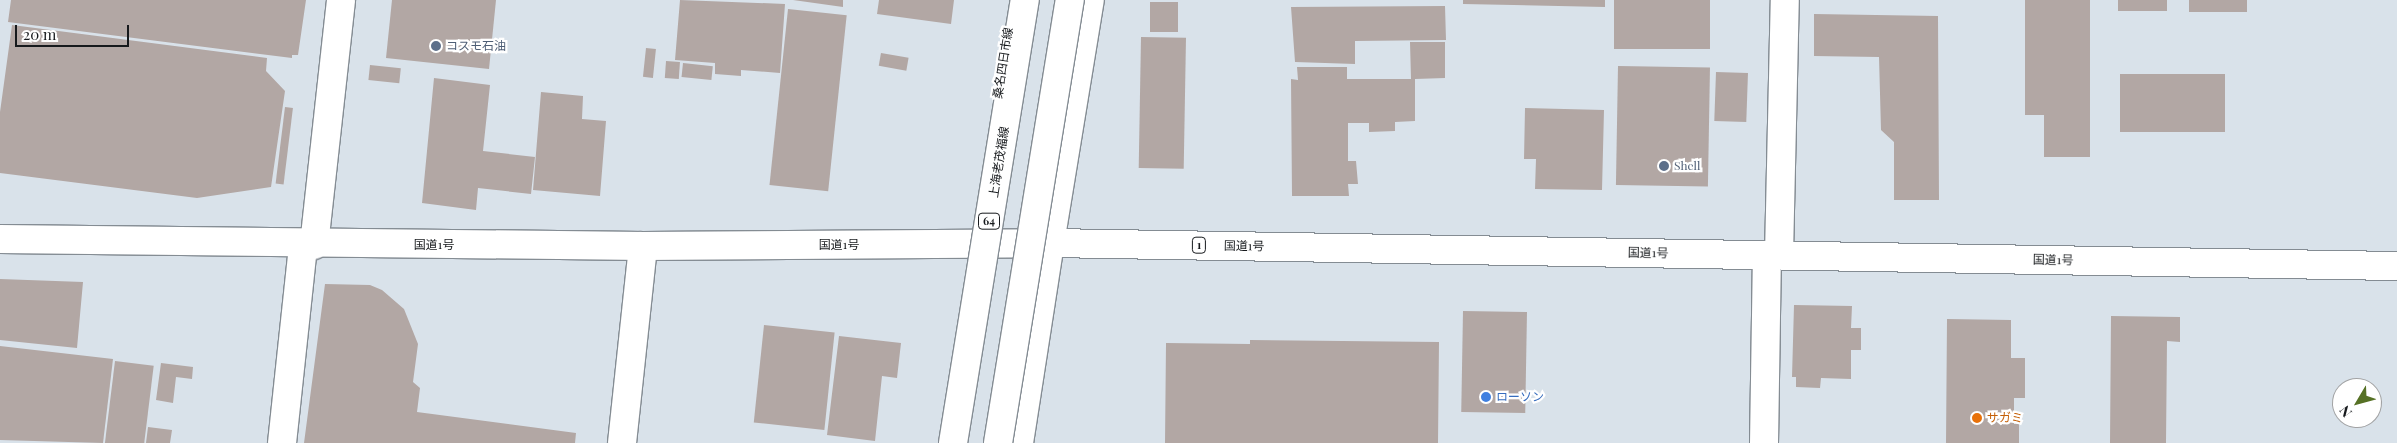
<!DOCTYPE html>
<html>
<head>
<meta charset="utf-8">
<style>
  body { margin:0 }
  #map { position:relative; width:2397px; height:443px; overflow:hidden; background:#d9e2ea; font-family:"Playfair Display","Noto Sans JP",serif }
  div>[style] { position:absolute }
  .building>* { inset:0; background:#b2a7a4; transform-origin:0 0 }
  .roads { filter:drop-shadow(1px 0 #848c93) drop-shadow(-1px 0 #848c93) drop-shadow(0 1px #848c93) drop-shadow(0 -1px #848c93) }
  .minor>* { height:28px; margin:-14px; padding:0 14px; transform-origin:14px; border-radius:14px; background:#fff }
  .secondary>* { height:28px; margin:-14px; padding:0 14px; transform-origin:14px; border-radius:14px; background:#fff }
  .primary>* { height:28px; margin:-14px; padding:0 14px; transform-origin:14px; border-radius:14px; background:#fff }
  .trunk>* { height:28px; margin:-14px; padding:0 14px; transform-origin:14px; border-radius:14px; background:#fff }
  .bridges { filter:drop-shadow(1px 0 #848c93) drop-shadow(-1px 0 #848c93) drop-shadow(0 1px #848c93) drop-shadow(0 -1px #848c93) }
  .primary-bridge>* { height:28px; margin:-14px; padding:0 14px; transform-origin:14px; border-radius:14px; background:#fff }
  .dots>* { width:14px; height:14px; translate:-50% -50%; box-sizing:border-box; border:2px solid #fff; border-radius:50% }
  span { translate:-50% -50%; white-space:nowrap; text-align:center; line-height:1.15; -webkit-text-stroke:4.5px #fff; paint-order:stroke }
  .shield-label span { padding:1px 4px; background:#fff; border:1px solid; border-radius:4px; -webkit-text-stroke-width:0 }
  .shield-label { font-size:11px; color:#16191c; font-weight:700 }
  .service-label { font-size:12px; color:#4e5e75 }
  .left { translate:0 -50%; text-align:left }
  .street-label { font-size:12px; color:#16191c }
  .shop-label { font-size:12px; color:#366cbe }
  .food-label { font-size:12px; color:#c56008 }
  .north { position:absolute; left:2332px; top:378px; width:50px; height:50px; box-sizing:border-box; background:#fff; border:1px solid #a2a3a4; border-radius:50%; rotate:233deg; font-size:14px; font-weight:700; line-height:20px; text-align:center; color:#16191c }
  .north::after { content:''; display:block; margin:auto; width:18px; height:22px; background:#567125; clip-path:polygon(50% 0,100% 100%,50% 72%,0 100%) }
  .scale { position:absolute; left:15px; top:25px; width:114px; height:22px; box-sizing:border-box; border:2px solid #16191c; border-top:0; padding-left:6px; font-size:15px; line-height:18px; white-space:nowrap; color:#16191c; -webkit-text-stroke:4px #fff; paint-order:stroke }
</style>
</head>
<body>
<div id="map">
  <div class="building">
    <i style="clip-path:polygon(11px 0,306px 0,298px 55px,292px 55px,292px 58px,8px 22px)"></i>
    <i style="clip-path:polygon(392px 0,496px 0,489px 69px,386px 58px)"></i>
    <i style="clip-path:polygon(680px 0,785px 4px,780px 73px,741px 70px,741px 76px,715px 74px,715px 63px,675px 60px)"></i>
    <i style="clip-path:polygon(793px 0,843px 0,843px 7px)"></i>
    <i style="clip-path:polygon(879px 0,954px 0,951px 24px,877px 14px)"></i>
    <i style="clip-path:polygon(1463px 0,1605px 0,1605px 7px,1463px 4px)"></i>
    <i style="left:1614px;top:0;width:96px;height:49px"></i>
    <i style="clip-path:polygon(2025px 0,2090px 0,2090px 157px,2044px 157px,2044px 115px,2025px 115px)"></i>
    <i style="left:2118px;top:0;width:49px;height:11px"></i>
    <i style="left:2189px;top:0;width:58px;height:12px"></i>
    <i style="left:1150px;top:2px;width:28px;height:30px"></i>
    <i style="clip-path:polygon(1445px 6px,1446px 40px,1355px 41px,1355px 64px,1295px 62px,1291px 7px)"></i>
    <i style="left:788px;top:9px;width:59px;height:177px;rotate:6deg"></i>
    <i style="clip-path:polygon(1814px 14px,1938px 16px,1939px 200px,1894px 200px,1894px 142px,1881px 130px,1879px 57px,1814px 56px)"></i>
    <i style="clip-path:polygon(12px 25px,267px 58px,266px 71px,285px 91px,271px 187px,197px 198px,0 173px,0 112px)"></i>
    <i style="left:1141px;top:37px;width:45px;height:131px;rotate:1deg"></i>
    <i style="clip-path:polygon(1410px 42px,1445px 42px,1445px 78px,1415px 79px,1415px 121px,1395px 122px,1395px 131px,1369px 132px,1369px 123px,1348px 123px,1348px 161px,1356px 161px,1358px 184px,1348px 184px,1349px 196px,1292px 196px,1291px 79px,1298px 80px,1297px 67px,1347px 67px,1347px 79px,1411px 79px)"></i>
    <i style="left:646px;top:48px;width:10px;height:29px;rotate:6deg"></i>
    <i style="left:881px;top:53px;width:28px;height:13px;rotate:10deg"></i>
    <i style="left:666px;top:61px;width:14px;height:17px;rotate:4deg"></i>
    <i style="left:683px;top:63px;width:30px;height:14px;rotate:6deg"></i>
    <i style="left:370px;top:65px;width:31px;height:15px;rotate:6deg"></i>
    <i style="left:1618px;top:66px;width:92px;height:119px;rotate:1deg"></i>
    <i style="left:1716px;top:72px;width:32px;height:49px;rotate:2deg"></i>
    <i style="left:2120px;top:74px;width:105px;height:58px"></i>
    <i style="clip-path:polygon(434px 78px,490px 85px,483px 151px,535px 157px,531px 194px,478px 188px,476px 210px,422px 203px)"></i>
    <i style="clip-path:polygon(541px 92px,583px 96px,582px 119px,606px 121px,600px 196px,533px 190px)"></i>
    <i style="left:285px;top:107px;width:8px;height:77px;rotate:7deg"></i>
    <i style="clip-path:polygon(1525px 108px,1604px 110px,1602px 190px,1535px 189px,1536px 159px,1524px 159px)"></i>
    <i style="clip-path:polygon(0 279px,83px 282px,77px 348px,0 340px)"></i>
    <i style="clip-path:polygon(325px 284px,370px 285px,382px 290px,404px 309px,418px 344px,413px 382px,420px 388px,417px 412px,576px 433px,575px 443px,304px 443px)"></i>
    <i style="clip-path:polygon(1794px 305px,1852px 306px,1851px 328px,1861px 328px,1861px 350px,1851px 350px,1851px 379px,1821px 378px,1820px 388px,1796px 387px,1796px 377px,1792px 377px)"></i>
    <i style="left:1463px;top:311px;width:64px;height:101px;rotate:1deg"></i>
    <i style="clip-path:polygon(2111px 316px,2180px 317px,2180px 342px,2167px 341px,2166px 443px,2110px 443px)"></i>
    <i style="clip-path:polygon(1947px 319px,2011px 320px,2011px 358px,2025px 358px,2025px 398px,2014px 398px,2014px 424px,2019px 424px,2019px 443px,1946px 443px)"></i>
    <i style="left:764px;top:325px;width:71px;height:98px;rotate:6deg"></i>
    <i style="clip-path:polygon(839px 336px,901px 343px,897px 378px,882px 376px,875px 441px,827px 435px)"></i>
    <i style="clip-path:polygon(1250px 340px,1439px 342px,1438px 443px,1165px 443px,1166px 343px,1250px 344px)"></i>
    <i style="clip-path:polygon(0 346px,113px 359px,103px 443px,0 440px)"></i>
    <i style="left:115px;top:361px;width:39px;height:83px;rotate:7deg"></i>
    <i style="clip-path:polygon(161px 363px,193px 367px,192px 379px,176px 377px,173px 403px,156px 400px)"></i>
    <i style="clip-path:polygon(148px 427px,172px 430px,170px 443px,146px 443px)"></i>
  </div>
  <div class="roads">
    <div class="minor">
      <i style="left:314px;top:245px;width:246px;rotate:-83.7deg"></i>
      <i style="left:1779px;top:255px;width:255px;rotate:-88.7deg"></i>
      <i style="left:282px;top:443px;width:199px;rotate:-83.9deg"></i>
      <i style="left:622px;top:443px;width:198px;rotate:-83.9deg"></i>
      <i style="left:1764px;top:443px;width:188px;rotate:-89.1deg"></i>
    </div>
    <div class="secondary">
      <i style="left:1050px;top:243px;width:246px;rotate:-80.7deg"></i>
    </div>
    <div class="primary">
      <i style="left:1019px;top:443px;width:202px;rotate:-81.2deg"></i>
    </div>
    <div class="trunk">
      <i style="left:0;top:239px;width:643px;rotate:0.62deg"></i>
      <i style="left:643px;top:246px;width:407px;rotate:-0.4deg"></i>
      <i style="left:1050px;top:243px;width:1347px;rotate:0.98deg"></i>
    </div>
  </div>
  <div class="bridges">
    <div class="primary-bridge">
      <i style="left:953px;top:443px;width:449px;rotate:-80.8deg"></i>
      <i style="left:998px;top:443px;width:449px;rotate:-80.8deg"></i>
    </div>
  </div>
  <div class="dots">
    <i style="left:436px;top:46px;background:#5c6f8a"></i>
    <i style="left:1664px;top:166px;background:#5c6f8a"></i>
    <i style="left:1486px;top:397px;background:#3f7fe0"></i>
    <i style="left:1977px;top:418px;background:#e8710a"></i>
  </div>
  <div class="shield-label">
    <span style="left:989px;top:221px">64</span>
    <span style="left:1199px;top:245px">1</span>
  </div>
  <div class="service-label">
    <span class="left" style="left:446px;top:46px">コスモ石油</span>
    <span class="left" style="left:1674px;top:166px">Shell</span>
  </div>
  <div class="street-label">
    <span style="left:1003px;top:63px;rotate:-81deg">桑名四日市線</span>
    <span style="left:999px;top:162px;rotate:-81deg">上海老茂福線</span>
    <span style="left:434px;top:245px">国道1号</span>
    <span style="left:839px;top:245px">国道1号</span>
    <span style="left:1244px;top:246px;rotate:1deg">国道1号</span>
    <span style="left:1648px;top:253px;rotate:1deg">国道1号</span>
    <span style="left:2053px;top:260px;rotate:1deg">国道1号</span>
  </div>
  <div class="shop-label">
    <span class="left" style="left:1496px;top:397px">ローソン</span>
  </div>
  <div class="food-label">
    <span class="left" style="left:1987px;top:418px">サガミ</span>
  </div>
  <div class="north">N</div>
  <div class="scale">20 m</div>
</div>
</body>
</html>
